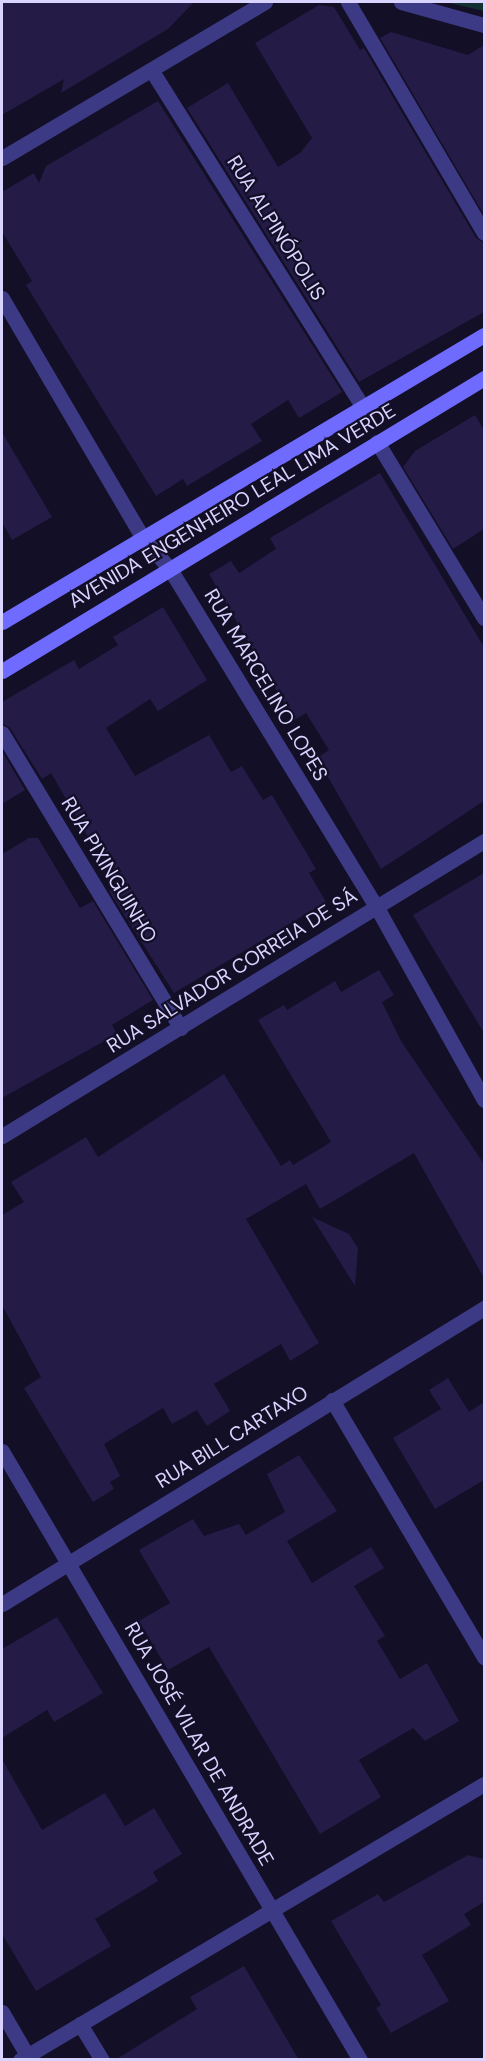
<!DOCTYPE html>
<html>
<head>
<meta charset="utf-8">
<style>
  body { margin:0 }
  #map { position:relative; width:486px; height:2061px; overflow:hidden; background:#130f26; font-family:"DM Sans",sans-serif }
  div>[style] { position:absolute }
  .green>* { inset:0; background:#12302f }
  .building>* { inset:0; background:#241b47 }
  .minor>* { height:15px; margin:-7.5px; padding:0 7.5px; transform-origin:7.5px; border-radius:7.5px; background:#3d3a85 }
  .tertiary>* { height:15px; margin:-7.5px; padding:0 7.5px; transform-origin:7.5px; border-radius:7.5px; background:#3d3a85 }
  .secondary>* { height:15px; margin:-7.5px; padding:0 7.5px; transform-origin:7.5px; border-radius:7.5px; background:#6f6bff }
  span { translate:-50% -50%; white-space:nowrap; text-align:center; line-height:1.15; -webkit-text-stroke:4.5px #130f26; paint-order:stroke }
  .street-label { font-size:20px; color:#d9d4ff }
  .frame { position:absolute; inset:0; border:3px solid #d9d4ff; pointer-events:none }
</style>
</head>
<body>
<div id="map">
  <div class="green">
    <i style="clip-path:polygon(445px 2px,484px 2px,484px 11px)"></i>
  </div>
  <div class="building">
    <i style="clip-path:polygon(2px 2px,194px 2px,168px 29px,61px 93px,64px 79px,2px 115px)"></i>
    <i style="clip-path:polygon(319px 5px,334px 7px,360px 50px,364px 48px,476px 238px,484px 243px,484px 312px,359px 382px,187px 108px,228px 83px,278px 167px,300px 153px,312px 138px,255px 43px)"></i>
    <i style="clip-path:polygon(391px 32px,468px 55px,484px 45px,484px 215px,380px 38px)"></i>
    <i style="clip-path:polygon(158px 101px,342px 392px,299px 418px,288px 400px,251px 424px,262px 441px,187px 486px,183px 479px,156px 496px,26px 285px,32px 281px,2px 232px,2px 192px,34px 173px,39px 183px,46px 166px)"></i>
    <i style="clip-path:polygon(475px 415px,484px 430px,484px 529px,453px 549px,403px 467px,415px 451px)"></i>
    <i style="clip-path:polygon(2px 432px,52px 517px,12px 540px,2px 522px)"></i>
    <i style="clip-path:polygon(380px 473px,484px 647px,484px 801px,381px 869px,317px 758px,329px 750px,306px 713px,294px 720px,209px 574px,231px 561px,239px 573px,276px 549px,270px 538px)"></i>
    <i style="clip-path:polygon(163px 607px,207px 680px,158px 711px,150px 699px,106px 728px,135px 776px,209px 735px,231px 772px,242px 766px,263px 800px,272px 795px,316px 869px,309px 873px,326px 902px,174px 993px,109px 891px,122px 883px,100px 846px,95px 849px,51px 773px,42px 779px,10px 728px,2px 723px,2px 702px,74px 660px,79px 669px,118px 645px,113px 637px)"></i>
    <i style="clip-path:polygon(2px 751px,25px 790px,2px 804px)"></i>
    <i style="clip-path:polygon(29px 838px,38px 838px,80px 908px,93px 901px,153px 1000px,112px 1025px,117px 1034px,2px 1098px,2px 854px)"></i>
    <i style="clip-path:polygon(484px 873px,484px 1033px,413px 915px)"></i>
    <i style="clip-path:polygon(379px 970px,394px 995px,382px 1002px,401px 1041px,484px 1164px,484px 1278px,414px 1153px,320px 1209px,306px 1184px,246px 1219px,319px 1343px,290px 1361px,281px 1344px,214px 1384px,230px 1411px,207px 1426px,197px 1410px,172px 1424px,163px 1408px,104px 1444px,120px 1476px,110px 1482px,114px 1489px,93px 1502px,24px 1388px,41px 1377px,2px 1305px,2px 1215px,24px 1202px,11px 1182px,86px 1137px,98px 1157px,224px 1074px,281px 1166px,290px 1160px,293px 1165px,331px 1142px,258px 1020px,284px 1005px,287px 1010px,335px 981px,341px 992px)"></i>
    <i style="clip-path:polygon(312px 1217px,349px 1234px,358px 1248px,355px 1286px)"></i>
    <i style="clip-path:polygon(448px 1378px,469px 1412px,484px 1402px,484px 1480px,435px 1509px,393px 1438px,441px 1409px,429px 1390px)"></i>
    <i style="clip-path:polygon(299px 1455px,337px 1511px,287px 1541px,312px 1583px,371px 1547px,384px 1568px,354px 1586px,385px 1636px,377px 1641px,400px 1679px,427px 1663px,459px 1721px,425px 1741px,413px 1728px,359px 1760px,381px 1797px,320px 1834px,209px 1647px,168px 1670px,139px 1621px,170px 1603px,139px 1550px,193px 1519px,204px 1536px,239px 1524px,246px 1535px,285px 1512px,267px 1474px)"></i>
    <i style="clip-path:polygon(57px 1617px,103px 1693px,54px 1722px,47px 1710px,2px 1738px,2px 1649px)"></i>
    <i style="clip-path:polygon(2px 1759px,42px 1830px,105px 1793px,125px 1826px,154px 1808px,182px 1854px,153px 1872px,158px 1881px,95px 1919px,111px 1946px,36px 1991px,2px 1934px)"></i>
    <i style="clip-path:polygon(468px 1855px,484px 1859px,484px 1902px,464px 1914px,471px 1925px,422px 1955px,449px 2001px,391px 2033px,376px 2008px,381px 2005px,331px 1921px,378px 1894px,384px 1902px)"></i>
    <i style="clip-path:polygon(244px 1966px,299px 2060px,115px 2060px,197px 2009px,190px 1997px)"></i>
  </div>
  <div class="minor">
    <i style="left:348px;top:2px;width:268px;rotate:59.5deg"></i>
    <i style="left:152px;top:71px;width:397px;rotate:57.9deg"></i>
    <i style="left:2px;top:158px;width:306px;rotate:-30.7deg"></i>
    <i style="left:2px;top:298px;width:277px;rotate:59.6deg"></i>
    <i style="left:142px;top:537px;width:43px;rotate:48.8deg"></i>
    <i style="left:170px;top:569px;width:395px;rotate:58.6deg"></i>
    <i style="left:376px;top:906px;width:222px;rotate:60.9deg"></i>
    <i style="left:377px;top:442px;width:206px;rotate:58.7deg"></i>
    <i style="left:2px;top:733px;width:345px;rotate:58.8deg"></i>
    <i style="left:2px;top:1136px;width:565px;rotate:-31.47deg"></i>
    <i style="left:332px;top:1400px;width:299px;rotate:59.4deg"></i>
    <i style="left:2px;top:1451px;width:706px;rotate:59.55deg"></i>
    <i style="left:2px;top:1604px;width:566px;rotate:-31.55deg"></i>
    <i style="left:2px;top:2012px;width:50px;rotate:59.8deg"></i>
    <i style="left:80px;top:2024px;width:42px;rotate:58.6deg"></i>
    <i style="left:20px;top:2060px;width:540px;rotate:-30.75deg"></i>
  </div>
  <div class="tertiary">
    <i style="left:401px;top:2px;width:86px;rotate:15.5deg"></i>
  </div>
  <div class="secondary">
    <i style="left:2px;top:622px;width:561px;rotate:-30.77deg"></i>
    <i style="left:2px;top:671px;width:564px;rotate:-31.29deg"></i>
  </div>
  <div class="street-label">
    <span style="left:276px;top:228px;rotate:58deg">RUA ALPINÓPOLIS</span>
    <span style="left:232px;top:506px;rotate:-31deg">AVENIDA ENGENHEIRO LEAL LIMA VERDE</span>
    <span style="left:266px;top:685px;rotate:59deg">RUA MARCELINO LOPES</span>
    <span style="left:109px;top:870px;rotate:59deg">RUA PIXINGUINHO</span>
    <span style="left:232px;top:971px;rotate:-32deg">RUA SALVADOR CORREIA DE SÁ</span>
    <span style="left:232px;top:1437px;rotate:-32deg">RUA BILL CARTAXO</span>
    <span style="left:199px;top:1744px;rotate:60deg">RUA JOSÉ VILAR DE ANDRADE</span>
  </div>
  <div class="frame"></div>
</div>
</body>
</html>
